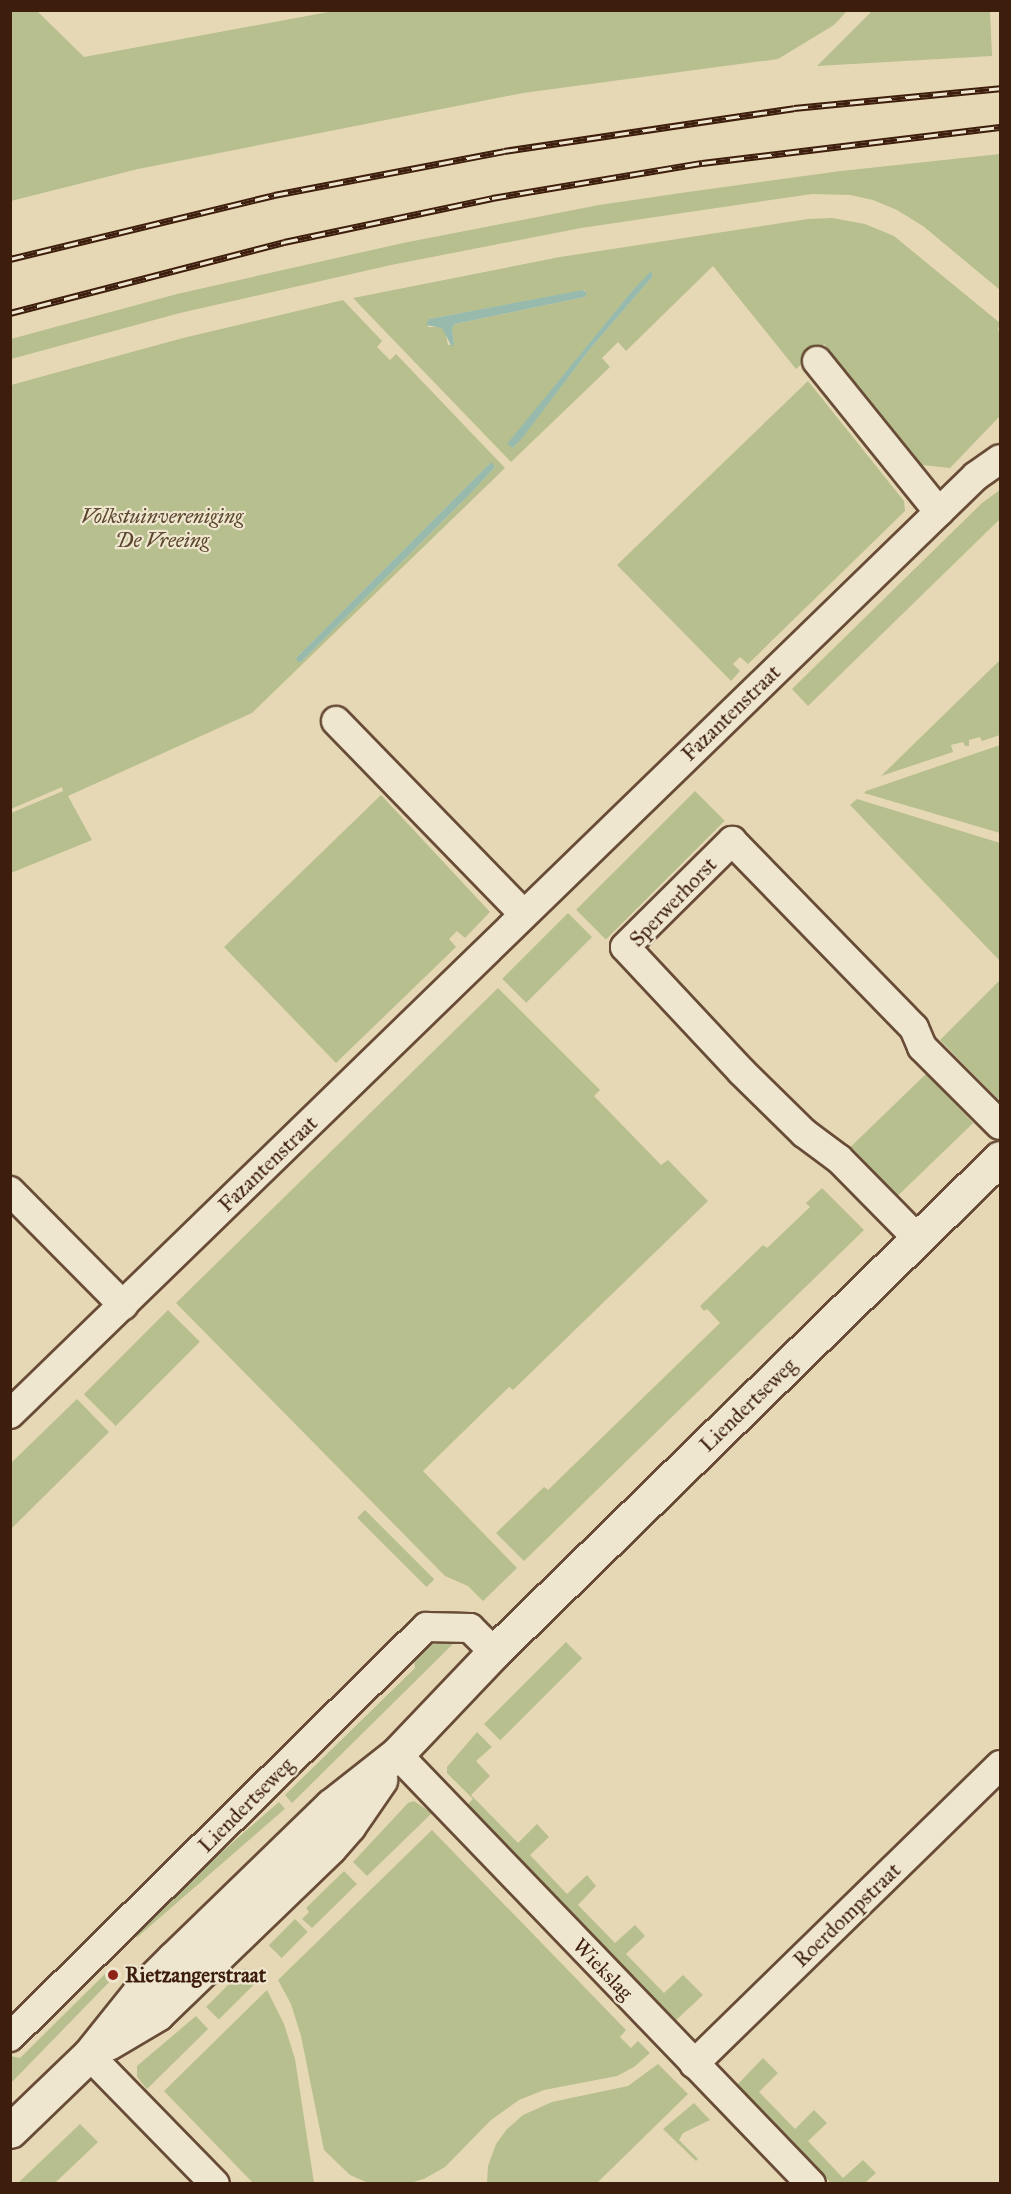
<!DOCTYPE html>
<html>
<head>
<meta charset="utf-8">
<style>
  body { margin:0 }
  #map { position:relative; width:1011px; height:2194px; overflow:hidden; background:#e7d8b5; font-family:"IM FELL Great Primer",serif }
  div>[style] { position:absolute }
  .green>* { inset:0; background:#b6bf8d; transform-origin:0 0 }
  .water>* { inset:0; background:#97baad }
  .roads { filter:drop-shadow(2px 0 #684c37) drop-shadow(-2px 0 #684c37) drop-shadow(0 2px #684c37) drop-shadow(0 -2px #684c37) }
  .minor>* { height:28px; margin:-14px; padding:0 14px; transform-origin:14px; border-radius:14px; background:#efe6cf }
  .tertiary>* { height:33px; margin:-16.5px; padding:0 16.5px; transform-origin:16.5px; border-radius:16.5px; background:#efe6cf }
  .rail>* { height:7px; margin-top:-3.5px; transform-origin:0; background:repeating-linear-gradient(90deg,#efe6cf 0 14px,#3d1e0d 0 28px); box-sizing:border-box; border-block:2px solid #3d1e0d }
  .dots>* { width:16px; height:16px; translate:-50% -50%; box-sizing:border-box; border:3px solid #efe6cf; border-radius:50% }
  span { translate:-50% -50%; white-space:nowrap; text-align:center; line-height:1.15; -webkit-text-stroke:4.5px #efe6cf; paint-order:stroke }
  .park-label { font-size:21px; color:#5b462d; font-style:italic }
  .street-label { font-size:21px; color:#3d1e0d }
  .poi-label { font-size:21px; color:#3d1e0d; font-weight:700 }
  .left { translate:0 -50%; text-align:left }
  .frame { position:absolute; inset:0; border:12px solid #3d1e0d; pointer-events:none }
</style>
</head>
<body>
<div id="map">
  <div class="green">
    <i style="clip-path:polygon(11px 10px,37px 11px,84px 57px,334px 11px,847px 11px,834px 25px,778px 59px,523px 93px,138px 169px,11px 201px)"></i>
    <i style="clip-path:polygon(873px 10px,990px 11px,992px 56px,817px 66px)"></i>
    <i style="clip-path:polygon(1000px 154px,1000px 290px,923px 226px,897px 210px,873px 200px,850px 195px,812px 194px,581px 228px,391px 265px,180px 313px,11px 359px,11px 339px,177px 294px,403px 243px,599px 205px,688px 192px,841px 171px)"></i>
    <i style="clip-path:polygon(evenodd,832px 218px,865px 224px,894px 236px,1000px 323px,998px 330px,1000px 333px,1000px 416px,950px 468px,922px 465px,824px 344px,796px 369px,713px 266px,626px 351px,618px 342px,602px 358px,610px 367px,511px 462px,353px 298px,560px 257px,808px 219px,832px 218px,651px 272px,653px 276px,590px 349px,521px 439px,513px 448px,508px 444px,631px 292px,651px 272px,832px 218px,585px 290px,585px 297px,455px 324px,452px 328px,454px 344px,448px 345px,445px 331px,441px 327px,428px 327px,429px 319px,585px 290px)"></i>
    <i style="clip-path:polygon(evenodd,343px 300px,382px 341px,377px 347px,390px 360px,396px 354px,505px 468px,252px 713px,68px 796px,92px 840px,11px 873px,11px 813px,63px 791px,62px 787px,11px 809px,11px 385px,183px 338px,343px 300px,490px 463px,495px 467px,459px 505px,301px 662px,296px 658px,490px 463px)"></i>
    <i style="clip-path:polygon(808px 381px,904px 501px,905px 511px,748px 664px,740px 657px,733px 664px,740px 671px,731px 681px,617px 565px)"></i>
    <i style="clip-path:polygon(1000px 490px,1000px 519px,808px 706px,792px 689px,982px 503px)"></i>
    <i style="clip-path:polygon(1000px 660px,1000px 735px,982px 741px,980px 737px,969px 740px,969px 746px,965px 746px,963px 742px,951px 745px,953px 752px,881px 776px)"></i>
    <i style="clip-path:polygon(1000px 745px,1000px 833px,864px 793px,866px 791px)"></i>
    <i style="left:695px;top:791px;width:42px;height:168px;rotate:45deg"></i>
    <i style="clip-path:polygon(381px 795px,490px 912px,465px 938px,457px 931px,449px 939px,456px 947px,336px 1063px,224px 947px)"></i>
    <i style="clip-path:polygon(857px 799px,1000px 843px,1000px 961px,850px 805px)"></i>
    <i style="left:568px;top:913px;width:34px;height:93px;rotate:45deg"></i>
    <i style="clip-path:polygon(1000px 980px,1000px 1097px,998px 1099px,940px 1040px)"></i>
    <i style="clip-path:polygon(498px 988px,600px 1090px,594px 1096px,661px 1165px,668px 1160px,708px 1201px,513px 1390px,509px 1387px,423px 1471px,517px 1568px,483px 1601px,468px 1586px,445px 1576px,176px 1303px)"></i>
    <i style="left:926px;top:1074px;width:68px;height:105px;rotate:46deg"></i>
    <i style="clip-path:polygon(822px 1188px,864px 1230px,524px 1561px,496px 1533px,544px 1487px,548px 1490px,720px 1323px,707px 1309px,704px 1311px,700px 1306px,763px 1245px,767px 1248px,810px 1207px,806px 1203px)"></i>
    <i style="left:168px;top:1310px;width:45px;height:119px;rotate:45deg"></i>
    <i style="clip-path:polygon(77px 1399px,109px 1432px,11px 1529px,11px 1463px)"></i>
    <i style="left:365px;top:1510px;width:98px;height:11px;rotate:45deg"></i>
    <i style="clip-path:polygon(425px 1640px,457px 1640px,292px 1803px,285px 1795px,415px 1668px,413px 1652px)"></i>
    <i style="left:566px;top:1642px;width:23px;height:116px;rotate:45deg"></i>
    <i style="clip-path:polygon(477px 1732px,492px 1747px,476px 1761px,490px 1776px,471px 1795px,518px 1843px,537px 1824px,549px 1837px,530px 1855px,567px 1894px,587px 1875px,596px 1886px,578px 1905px,615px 1943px,635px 1925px,645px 1936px,626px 1954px,664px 1993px,683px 1975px,703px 1995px,674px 2022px,465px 1807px,473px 1799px,447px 1773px,447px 1767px)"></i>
    <i style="clip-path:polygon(414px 1801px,432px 1813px,367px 1876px,353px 1862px,408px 1803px)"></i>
    <i style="left:279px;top:1802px;width:9px;height:196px;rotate:49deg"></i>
    <i style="clip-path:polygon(432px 1830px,626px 2030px,620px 2037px,631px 2048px,638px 2041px,650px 2053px,634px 2067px,617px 2076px,544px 2090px,519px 2100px,491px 2120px,445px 2167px,424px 2179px,410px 2183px,368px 2183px,350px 2175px,324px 2150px,301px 2036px,291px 2004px,278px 1980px)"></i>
    <i style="clip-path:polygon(344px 1871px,357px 1884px,312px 1928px,302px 1919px,309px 1912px,306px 1908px)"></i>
    <i style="left:295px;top:1919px;width:18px;height:37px;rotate:45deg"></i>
    <i style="left:245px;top:1968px;width:18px;height:55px;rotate:45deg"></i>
    <i style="clip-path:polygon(110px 1969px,116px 1975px,11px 2083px,11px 2056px,20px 2058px)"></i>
    <i style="clip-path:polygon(267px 1990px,284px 2024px,295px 2059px,314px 2183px,253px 2183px,164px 2091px)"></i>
    <i style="clip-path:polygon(196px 2016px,208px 2029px,147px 2089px,137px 2077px,137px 2066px)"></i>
    <i style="clip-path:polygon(763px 2058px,778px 2073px,759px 2092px,795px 2129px,814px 2110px,827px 2123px,808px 2141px,843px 2178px,863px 2160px,876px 2173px,865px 2183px,831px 2183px,736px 2086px)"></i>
    <i style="clip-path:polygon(658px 2064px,688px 2094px,597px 2183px,487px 2183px,488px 2166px,496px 2144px,507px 2129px,523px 2115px,552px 2102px,628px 2086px)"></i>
    <i style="clip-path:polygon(694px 2103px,710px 2120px,683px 2133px,679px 2140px,698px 2159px,696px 2161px,663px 2129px)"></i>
    <i style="clip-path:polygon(80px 2124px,98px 2142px,55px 2183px,18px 2183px)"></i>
  </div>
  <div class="water">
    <i style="clip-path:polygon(651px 271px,653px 276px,590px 349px,523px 437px,513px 448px,507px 444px,631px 292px)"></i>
    <i style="clip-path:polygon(583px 290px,587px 293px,585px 297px,455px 324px,452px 328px,454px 344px,452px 347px,442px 328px,426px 325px,429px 319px)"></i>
    <i style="clip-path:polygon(491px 462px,495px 467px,467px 497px,301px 662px,298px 662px,296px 658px)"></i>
  </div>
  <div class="roads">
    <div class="minor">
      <i style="left:817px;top:361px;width:194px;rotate:51.1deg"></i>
      <i style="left:336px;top:721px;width:269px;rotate:45.8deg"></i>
      <i style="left:10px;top:1191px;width:161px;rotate:45.3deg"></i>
      <i style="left:918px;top:1239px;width:112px;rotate:-134.6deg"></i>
      <i style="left:839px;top:1159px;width:44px;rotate:-143.4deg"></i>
      <i style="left:804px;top:1133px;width:87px;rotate:-135.5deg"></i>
      <i style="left:742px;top:1072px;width:171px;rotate:-133.1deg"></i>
      <i style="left:625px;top:947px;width:151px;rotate:-44.7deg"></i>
      <i style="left:732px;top:841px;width:261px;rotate:45.8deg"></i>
      <i style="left:914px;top:1028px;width:21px;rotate:67deg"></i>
      <i style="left:922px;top:1047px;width:110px;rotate:45deg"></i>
      <i style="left:10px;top:1414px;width:1346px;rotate:-44.16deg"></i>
      <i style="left:976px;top:476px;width:29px;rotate:-35deg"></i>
      <i style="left:397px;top:1754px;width:597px;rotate:46.09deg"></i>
      <i style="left:10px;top:2037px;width:584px;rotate:-44.58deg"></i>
      <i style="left:426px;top:1627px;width:44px;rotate:1.3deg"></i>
      <i style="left:470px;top:1628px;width:34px;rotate:45deg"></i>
      <i style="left:89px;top:2055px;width:180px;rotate:45.7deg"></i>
      <i style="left:694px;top:2064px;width:428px;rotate:-44.3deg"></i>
    </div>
    <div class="tertiary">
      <i style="left:108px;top:2043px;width:57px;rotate:-30.6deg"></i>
      <i style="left:157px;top:2014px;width:240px;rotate:-44deg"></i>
      <i style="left:330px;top:1847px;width:29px;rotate:-49deg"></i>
      <i style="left:349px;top:1825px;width:55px;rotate:-55.4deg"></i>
      <i style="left:10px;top:2131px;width:110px;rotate:-43.9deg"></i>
      <i style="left:89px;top:2055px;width:78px;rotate:-51.2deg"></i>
      <i style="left:138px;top:1994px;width:51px;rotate:-45deg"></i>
      <i style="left:174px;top:1958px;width:219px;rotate:-44.1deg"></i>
      <i style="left:331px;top:1806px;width:84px;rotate:-38.2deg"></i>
      <i style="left:397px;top:1754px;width:141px;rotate:-46.4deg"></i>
      <i style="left:494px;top:1652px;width:707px;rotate:-44.31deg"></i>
    </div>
  </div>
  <div class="rail">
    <i style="left:10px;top:259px;width:272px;rotate:-13.6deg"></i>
    <i style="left:274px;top:195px;width:234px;rotate:-10.8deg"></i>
    <i style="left:504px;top:151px;width:293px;rotate:-8.4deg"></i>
    <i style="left:794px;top:108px;width:207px;rotate:-5.5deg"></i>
    <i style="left:10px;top:313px;width:283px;rotate:-14.5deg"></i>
    <i style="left:284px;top:242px;width:213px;rotate:-11.9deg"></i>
    <i style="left:492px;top:198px;width:213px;rotate:-9.5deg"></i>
    <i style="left:702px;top:163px;width:300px;rotate:-6.9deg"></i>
  </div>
  <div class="dots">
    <i style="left:113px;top:1975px;background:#8f2418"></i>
  </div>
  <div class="park-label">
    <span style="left:162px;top:528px">Volkstuinvereniging<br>De Vreeing</span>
  </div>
  <div class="street-label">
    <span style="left:731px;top:713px;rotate:-44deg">Fazantenstraat</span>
    <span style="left:673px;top:902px;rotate:-46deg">Sperwerhorst</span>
    <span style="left:268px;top:1164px;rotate:-44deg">Fazantenstraat</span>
    <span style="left:748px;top:1405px;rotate:-44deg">Liendertseweg</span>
    <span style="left:246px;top:1805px;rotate:-45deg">Liendertseweg</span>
    <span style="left:847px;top:1915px;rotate:-44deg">Roerdompstraat</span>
    <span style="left:603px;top:1969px;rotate:46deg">Wiekslag</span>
  </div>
  <div class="poi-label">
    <span class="left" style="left:125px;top:1975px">Rietzangerstraat</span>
  </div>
  <div class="frame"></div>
</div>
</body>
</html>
